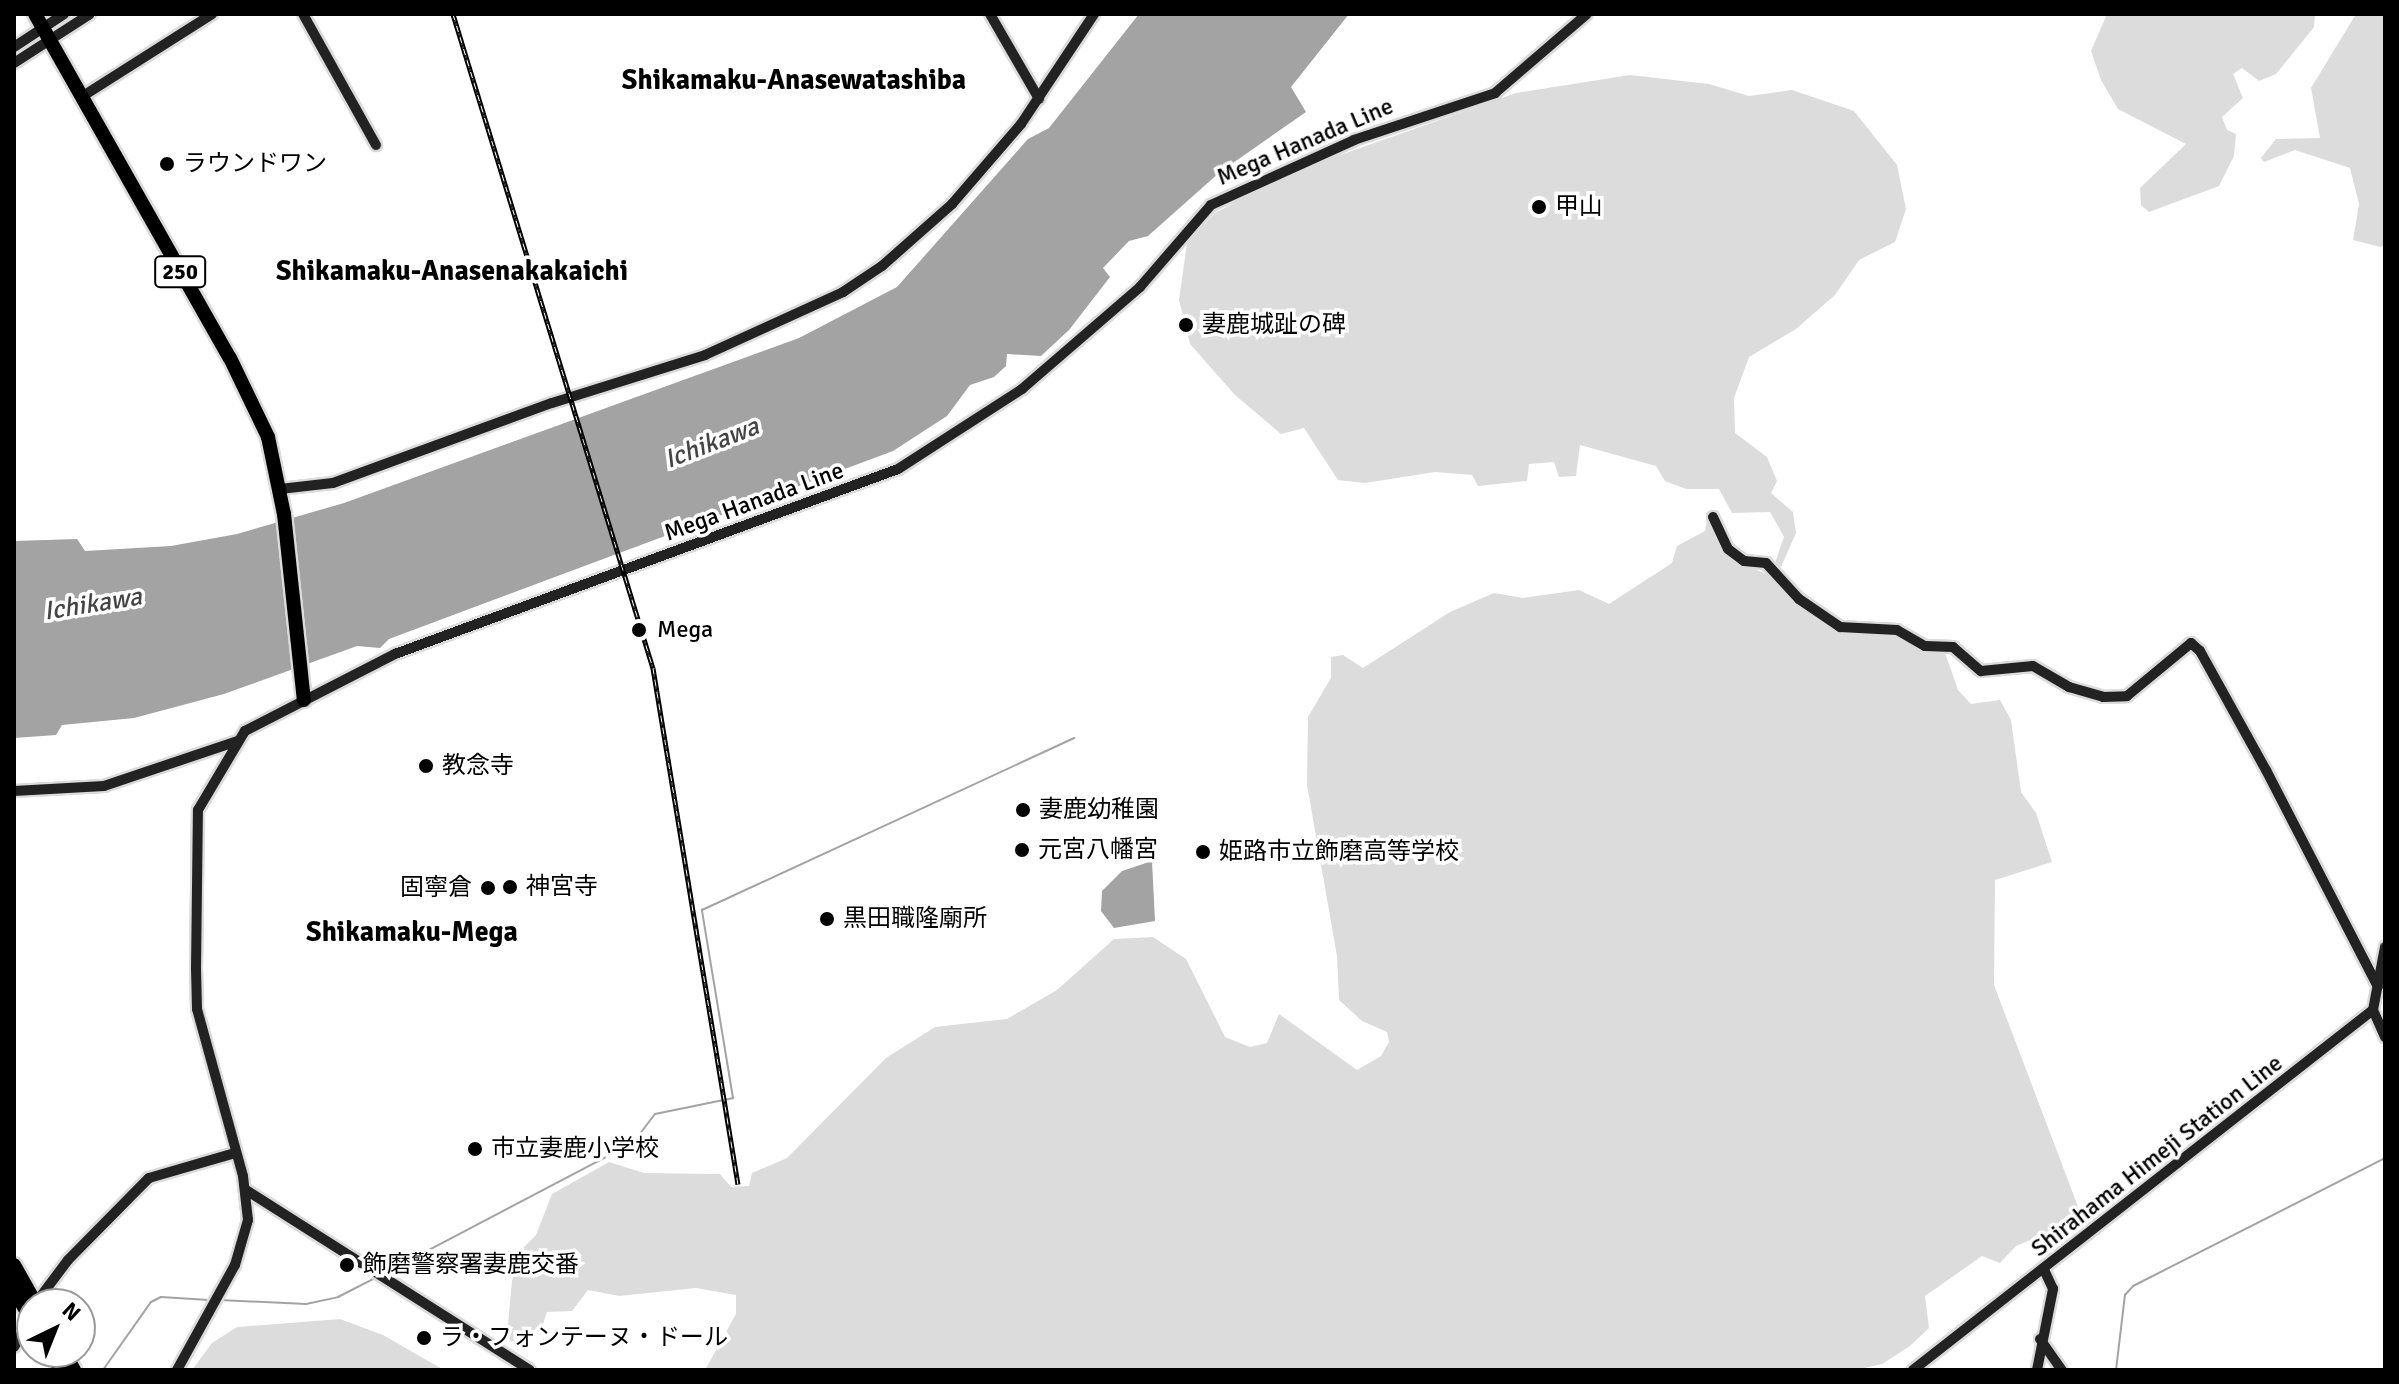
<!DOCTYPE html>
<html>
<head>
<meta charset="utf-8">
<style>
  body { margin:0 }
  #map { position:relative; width:2399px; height:1384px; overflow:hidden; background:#fff; font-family:Signika,"Noto Sans JP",sans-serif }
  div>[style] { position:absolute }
  .green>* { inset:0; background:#dcdcdc }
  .water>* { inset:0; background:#a3a3a3 }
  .stream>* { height:2px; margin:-1px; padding:0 1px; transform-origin:1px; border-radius:1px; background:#a3a3a3 }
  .roads { filter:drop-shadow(2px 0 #dbdbdb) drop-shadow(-2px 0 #dbdbdb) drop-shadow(0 2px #dbdbdb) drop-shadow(0 -2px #dbdbdb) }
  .secondary>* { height:10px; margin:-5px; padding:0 5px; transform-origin:5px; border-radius:5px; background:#222 }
  .highway>* { height:14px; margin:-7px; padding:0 7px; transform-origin:7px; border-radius:7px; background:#000 }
  .rail>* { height:5px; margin-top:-2.5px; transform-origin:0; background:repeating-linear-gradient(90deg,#fff 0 6px,#000 0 12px); box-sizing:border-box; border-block:2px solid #000 }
  .dots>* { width:22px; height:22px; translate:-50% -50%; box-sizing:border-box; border:4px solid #fff; border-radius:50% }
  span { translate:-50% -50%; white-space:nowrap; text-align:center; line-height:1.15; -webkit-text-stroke:7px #fff; paint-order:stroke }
  .shield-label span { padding:2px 6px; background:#fff; border:2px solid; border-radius:6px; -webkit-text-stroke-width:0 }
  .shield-label { font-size:22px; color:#000; font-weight:700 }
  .street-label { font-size:24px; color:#000 }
  .poi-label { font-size:24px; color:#000 }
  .left { translate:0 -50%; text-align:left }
  .right { translate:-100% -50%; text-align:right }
  .water-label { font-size:26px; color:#444; font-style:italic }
  .quarter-label { font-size:28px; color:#000; font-weight:700 }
  .frame { position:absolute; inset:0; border:16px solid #000; pointer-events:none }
  .north { position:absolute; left:16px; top:1288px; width:80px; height:80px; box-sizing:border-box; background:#fff; border:2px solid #999; border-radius:50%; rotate:43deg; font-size:22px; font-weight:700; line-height:32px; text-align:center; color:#000 }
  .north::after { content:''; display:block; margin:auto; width:28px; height:36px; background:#000; clip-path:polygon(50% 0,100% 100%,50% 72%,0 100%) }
</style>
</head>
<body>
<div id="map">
  <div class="green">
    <i style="clip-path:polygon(2107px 14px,2315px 14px,2314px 27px,2276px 74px,2259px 81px,2242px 68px,2233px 74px,2243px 98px,2222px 117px,2227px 130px,2236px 134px,2234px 156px,2219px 186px,2149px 212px,2141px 205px,2140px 188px,2186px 144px,2118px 109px,2101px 80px,2091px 51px)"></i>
    <i style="clip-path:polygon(2356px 14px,2385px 14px,2385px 245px,2380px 247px,2353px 240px,2359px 204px,2350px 168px,2295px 150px,2264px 162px,2261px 158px,2276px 139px,2320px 138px,2311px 88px)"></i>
    <i style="clip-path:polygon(1630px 75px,1709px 84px,1749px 96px,1792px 90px,1854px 111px,1897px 165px,1906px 209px,1895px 242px,1859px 260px,1835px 295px,1796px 329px,1749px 357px,1734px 398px,1735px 433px,1767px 457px,1777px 481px,1771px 493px,1793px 512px,1796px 533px,1781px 567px,1775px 563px,1784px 537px,1770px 512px,1732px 513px,1719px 489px,1686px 489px,1665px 481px,1656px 466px,1580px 445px,1576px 476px,1559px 477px,1554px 462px,1529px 464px,1527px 481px,1478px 486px,1472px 475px,1435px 472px,1365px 483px,1338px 480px,1304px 428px,1281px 434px,1235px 395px,1190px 344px,1179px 300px,1187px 243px,1215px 213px,1292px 172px,1516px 93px)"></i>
    <i style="clip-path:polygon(1707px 519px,1728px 557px,1775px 578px,1803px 610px,1847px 629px,1896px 634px,1944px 650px,1958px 690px,1971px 704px,2000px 700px,2011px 720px,2021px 792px,2036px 813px,2052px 862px,1995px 880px,1994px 985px,2080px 1212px,2072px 1223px,2016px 1246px,2000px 1263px,1982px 1256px,1925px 1296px,1929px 1328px,1910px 1346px,1882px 1364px,1855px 1370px,705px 1370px,736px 1314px,736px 1295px,696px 1288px,619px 1296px,588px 1290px,572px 1311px,547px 1312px,543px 1324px,517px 1350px,507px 1335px,512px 1281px,520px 1251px,536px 1235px,552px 1194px,609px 1162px,644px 1173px,720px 1174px,731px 1187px,749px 1186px,752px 1173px,787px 1158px,886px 1058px,935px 1027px,1007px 1019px,1057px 990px,1114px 939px,1153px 937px,1186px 959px,1225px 1037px,1250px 1047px,1267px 1043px,1279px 1014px,1357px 1070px,1381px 1056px,1389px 1042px,1387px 1032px,1362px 1021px,1339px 1000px,1337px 956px,1307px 785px,1308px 717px,1331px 678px,1331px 657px,1343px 655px,1363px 668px,1450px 612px,1494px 593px,1523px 598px,1579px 590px,1609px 604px,1672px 563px,1677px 546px,1705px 531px)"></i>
    <i style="clip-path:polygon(340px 1319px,383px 1335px,444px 1370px,192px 1370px,212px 1343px,237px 1327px)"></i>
  </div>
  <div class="water">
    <i style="clip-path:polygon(1139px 14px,1349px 14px,1291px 87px,1306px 112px,1220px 172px,1148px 236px,1129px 241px,1103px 268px,1110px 277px,1069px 330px,1041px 356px,1007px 354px,1006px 366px,994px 377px,970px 385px,947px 416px,893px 451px,389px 639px,380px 648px,357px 646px,224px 694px,134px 718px,62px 725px,56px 735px,14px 738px,14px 541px,77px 539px,85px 551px,171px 546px,237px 534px,344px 503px,799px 338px,897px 287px,1028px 139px,1049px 128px)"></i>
    <i style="clip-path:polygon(1152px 861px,1155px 921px,1114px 928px,1101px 911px,1102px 891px,1122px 871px)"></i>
  </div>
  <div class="stream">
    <i style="left:385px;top:1273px;width:280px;rotate:-27.7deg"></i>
    <i style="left:633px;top:1143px;width:36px;rotate:-53deg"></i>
    <i style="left:655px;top:1114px;width:80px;rotate:-11.6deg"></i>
    <i style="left:733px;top:1098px;width:191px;rotate:-99.4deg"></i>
    <i style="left:702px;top:910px;width:410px;rotate:-24.8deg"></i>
    <i style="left:219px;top:1300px;width:87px;rotate:2.6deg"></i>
    <i style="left:306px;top:1304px;width:33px;rotate:-12deg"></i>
    <i style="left:338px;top:1297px;width:42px;rotate:-27.2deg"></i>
    <i style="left:103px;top:1370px;width:83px;rotate:-54.8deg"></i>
    <i style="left:151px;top:1302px;width:11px;rotate:-27deg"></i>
    <i style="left:161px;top:1297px;width:48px;rotate:3.6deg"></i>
    <i style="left:2116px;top:1370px;width:76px;rotate:-83.2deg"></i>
    <i style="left:2125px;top:1295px;width:12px;rotate:-48deg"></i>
    <i style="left:2133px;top:1286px;width:283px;rotate:-26.9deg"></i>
  </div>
  <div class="roads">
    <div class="secondary">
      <i style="left:303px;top:14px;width:150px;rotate:60.9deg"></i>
      <i style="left:990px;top:14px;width:98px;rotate:60deg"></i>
      <i style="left:14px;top:47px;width:60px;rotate:-33.4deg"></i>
      <i style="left:14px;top:63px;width:90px;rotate:-32.8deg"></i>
      <i style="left:83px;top:96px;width:153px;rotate:-32.4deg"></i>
      <i style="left:280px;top:489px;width:53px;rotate:-6.5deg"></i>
      <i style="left:333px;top:483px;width:233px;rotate:-20.1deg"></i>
      <i style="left:552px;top:403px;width:160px;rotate:-17.4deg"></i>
      <i style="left:705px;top:355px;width:152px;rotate:-24.5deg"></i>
      <i style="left:843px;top:292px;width:47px;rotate:-33.7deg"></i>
      <i style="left:882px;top:266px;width:94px;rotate:-41.5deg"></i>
      <i style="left:952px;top:204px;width:106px;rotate:-49.2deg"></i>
      <i style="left:1021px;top:124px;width:132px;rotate:-56.4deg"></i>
      <i style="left:1713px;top:517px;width:35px;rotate:65deg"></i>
      <i style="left:1728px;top:549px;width:20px;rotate:37deg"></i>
      <i style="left:1744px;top:561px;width:22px;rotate:5deg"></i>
      <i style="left:1766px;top:563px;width:49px;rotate:47.5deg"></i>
      <i style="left:1799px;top:599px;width:50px;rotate:34.3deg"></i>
      <i style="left:1840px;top:627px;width:57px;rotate:3deg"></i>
      <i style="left:1897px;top:630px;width:32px;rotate:30deg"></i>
      <i style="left:1925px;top:646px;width:28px;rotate:2deg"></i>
      <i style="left:1953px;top:647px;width:37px;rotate:41deg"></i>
      <i style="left:1981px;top:671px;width:52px;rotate:-5.5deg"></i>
      <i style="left:2033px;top:666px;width:42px;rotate:30.3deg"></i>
      <i style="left:2069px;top:687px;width:35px;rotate:16deg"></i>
      <i style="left:2103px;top:697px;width:24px;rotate:-2deg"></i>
      <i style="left:2127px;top:696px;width:83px;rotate:-39.6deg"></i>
      <i style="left:2191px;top:643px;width:12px;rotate:42deg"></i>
      <i style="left:2200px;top:651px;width:136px;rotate:61deg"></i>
      <i style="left:2266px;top:770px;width:244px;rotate:62.7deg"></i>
      <i style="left:14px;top:791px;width:90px;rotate:-3.2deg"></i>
      <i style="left:104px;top:786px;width:141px;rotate:-18.6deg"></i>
      <i style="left:2373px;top:1010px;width:30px;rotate:66deg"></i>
      <i style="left:246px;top:1190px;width:336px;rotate:32.4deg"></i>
      <i style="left:35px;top:1304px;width:55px;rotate:-53.1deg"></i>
      <i style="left:68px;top:1260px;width:115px;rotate:-45.4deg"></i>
      <i style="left:149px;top:1178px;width:90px;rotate:-16.2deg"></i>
      <i style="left:2040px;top:1339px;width:38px;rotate:55deg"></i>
      <i style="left:14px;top:1347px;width:37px;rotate:-61deg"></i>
      <i style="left:177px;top:1370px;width:120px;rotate:-61.1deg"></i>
      <i style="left:235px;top:1265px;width:47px;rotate:-73.9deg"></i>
      <i style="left:248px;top:1220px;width:44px;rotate:-96.5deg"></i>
      <i style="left:243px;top:1176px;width:173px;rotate:-105.4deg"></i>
      <i style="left:197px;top:1009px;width:40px;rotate:-91.4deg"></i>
      <i style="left:196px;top:969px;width:159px;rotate:-89.3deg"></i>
      <i style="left:198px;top:810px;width:92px;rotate:-59.3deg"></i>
      <i style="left:245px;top:731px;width:169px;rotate:-27.2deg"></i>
      <i style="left:395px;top:654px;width:536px;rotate:-20.19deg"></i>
      <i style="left:898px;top:469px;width:148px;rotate:-32.8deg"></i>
      <i style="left:1022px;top:389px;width:156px;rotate:-40.8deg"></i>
      <i style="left:1140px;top:287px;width:108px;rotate:-49.1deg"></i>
      <i style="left:1211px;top:205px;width:157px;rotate:-24.4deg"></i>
      <i style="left:1354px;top:140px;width:149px;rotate:-18.4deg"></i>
      <i style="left:1495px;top:93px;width:121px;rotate:-40.7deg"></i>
      <i style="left:1913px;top:1370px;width:584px;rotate:-38.05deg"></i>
      <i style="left:2373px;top:1010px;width:64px;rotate:-79.2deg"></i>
      <i style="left:2037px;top:1370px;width:83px;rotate:-78.8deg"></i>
      <i style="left:2053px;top:1289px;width:21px;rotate:-115deg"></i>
    </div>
    <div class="highway">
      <i style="left:35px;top:14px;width:395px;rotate:60.5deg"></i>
      <i style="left:230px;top:358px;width:88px;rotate:64.3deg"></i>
      <i style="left:268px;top:437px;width:79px;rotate:78.3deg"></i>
      <i style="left:284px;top:514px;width:187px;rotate:83.9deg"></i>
      <i style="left:14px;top:1265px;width:45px;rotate:60.6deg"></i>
      <i style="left:14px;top:1289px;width:37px;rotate:61deg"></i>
      <i style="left:51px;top:1352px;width:21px;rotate:61deg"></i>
      <i style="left:64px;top:1352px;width:21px;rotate:61deg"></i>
    </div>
  </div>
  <div class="rail">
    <i style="left:453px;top:14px;width:684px;rotate:73deg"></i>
    <i style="left:653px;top:668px;width:523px;rotate:80.65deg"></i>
  </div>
  <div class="dots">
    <i style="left:167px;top:164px;background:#000"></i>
    <i style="left:1539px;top:207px;background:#000"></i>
    <i style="left:1186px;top:325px;background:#000"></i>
    <i style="left:639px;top:630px;background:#000"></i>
    <i style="left:426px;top:766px;background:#000"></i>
    <i style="left:1023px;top:810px;background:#000"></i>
    <i style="left:1022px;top:850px;background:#000"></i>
    <i style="left:1203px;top:852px;background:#000"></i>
    <i style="left:510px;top:887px;background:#000"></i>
    <i style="left:488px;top:888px;background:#000"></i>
    <i style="left:827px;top:919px;background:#000"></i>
    <i style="left:475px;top:1149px;background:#000"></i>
    <i style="left:347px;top:1265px;background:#000"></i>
    <i style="left:424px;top:1338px;background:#000"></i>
  </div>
  <div class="shield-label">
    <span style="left:180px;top:272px">250</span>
  </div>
  <div class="street-label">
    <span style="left:1305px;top:142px;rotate:-23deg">Mega Hanada Line</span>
    <span style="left:754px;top:502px;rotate:-20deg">Mega Hanada Line</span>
    <span style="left:2157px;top:1156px;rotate:-38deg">Shirahama Himeji Station Line</span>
  </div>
  <div class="poi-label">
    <span class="left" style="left:183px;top:164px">ラウンドワン</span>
    <span class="left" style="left:1555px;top:207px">甲山</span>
    <span class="left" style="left:1202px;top:325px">妻鹿城趾の碑</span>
    <span class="left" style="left:657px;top:630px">Mega</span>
    <span class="left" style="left:442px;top:766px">教念寺</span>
    <span class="left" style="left:1039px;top:810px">妻鹿幼稚園</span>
    <span class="left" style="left:1038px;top:850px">元宮八幡宮</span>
    <span class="left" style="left:1219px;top:852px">姫路市立飾磨高等学校</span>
    <span class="left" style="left:526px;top:887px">神宮寺</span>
    <span class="right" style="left:472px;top:888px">固寧倉</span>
    <span class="left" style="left:843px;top:919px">黒田職隆廟所</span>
    <span class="left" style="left:491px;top:1149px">市立妻鹿小学校</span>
    <span class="left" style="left:363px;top:1265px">飾磨警察署妻鹿交番</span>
    <span class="left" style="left:440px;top:1338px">ラ・フォンテーヌ・ドール</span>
  </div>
  <div class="water-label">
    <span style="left:712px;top:444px;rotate:-21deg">Ichikawa</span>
    <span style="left:93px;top:605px;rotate:-9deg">Ichikawa</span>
  </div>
  <div class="quarter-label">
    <span style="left:794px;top:80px">Shikamaku-Anasewatashiba</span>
    <span style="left:452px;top:271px">Shikamaku-Anasenakakaichi</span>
    <span style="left:412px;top:932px">Shikamaku-Mega</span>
  </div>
  <div class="frame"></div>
  <div class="north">N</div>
</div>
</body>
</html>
